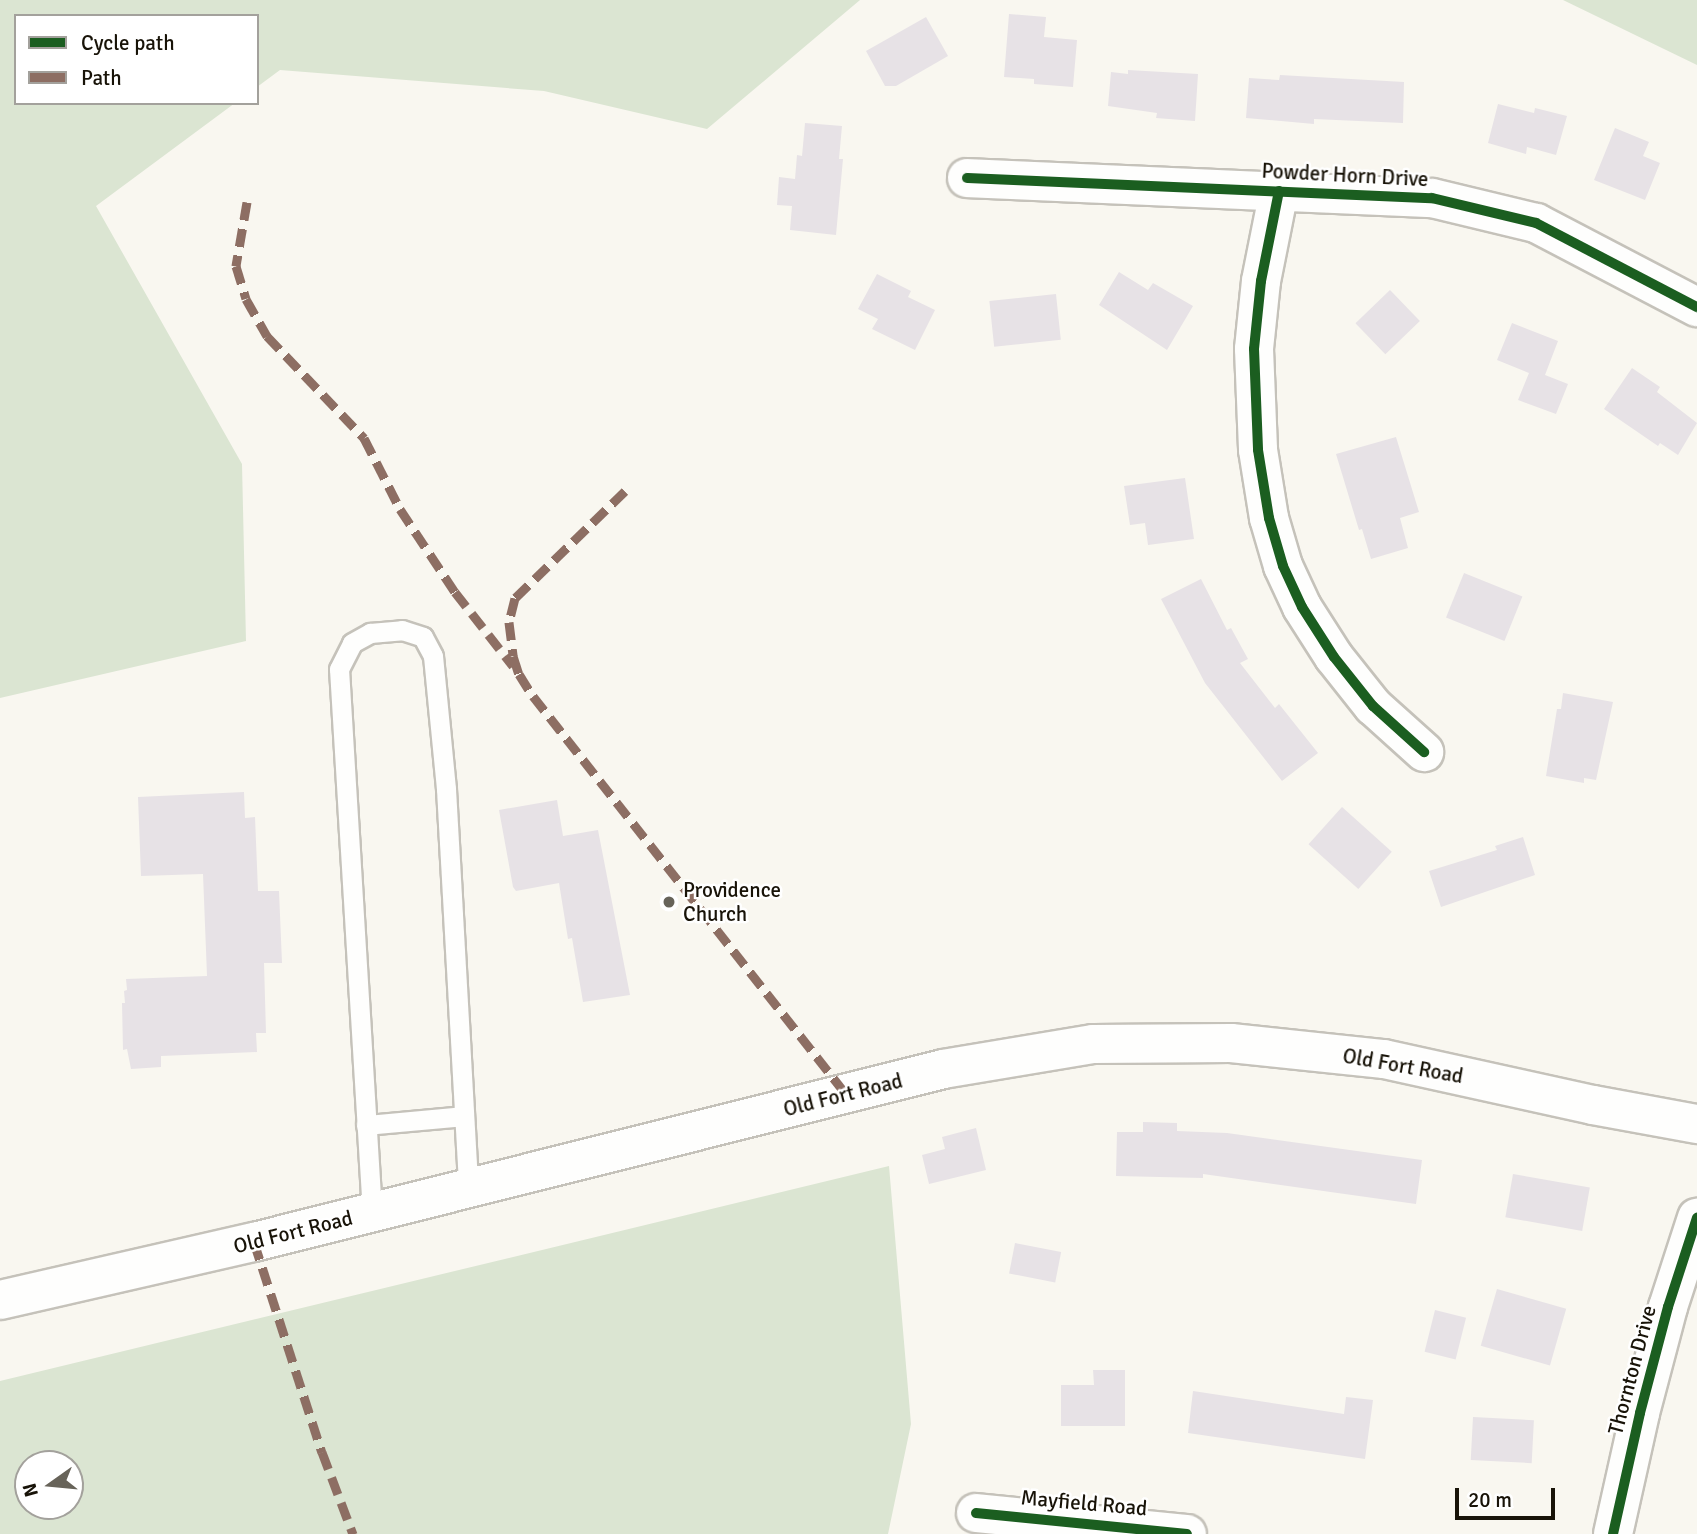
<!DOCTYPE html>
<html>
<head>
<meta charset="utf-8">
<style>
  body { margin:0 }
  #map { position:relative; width:1697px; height:1534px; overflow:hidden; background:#f9f7f0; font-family:Signika,sans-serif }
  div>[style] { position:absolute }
  .green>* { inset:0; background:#dbe5d2 }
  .building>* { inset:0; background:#e7e2e6; transform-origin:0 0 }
  .roads { filter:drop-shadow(2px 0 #c5c2ba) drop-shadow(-2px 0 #c5c2ba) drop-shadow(0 2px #c5c2ba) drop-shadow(0 -2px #c5c2ba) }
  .lane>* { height:19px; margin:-9.5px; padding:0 9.5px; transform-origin:9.5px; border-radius:9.5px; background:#fefefd }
  .street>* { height:38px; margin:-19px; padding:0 19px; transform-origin:19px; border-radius:19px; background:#fefefd }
  .secondary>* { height:38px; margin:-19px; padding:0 19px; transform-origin:19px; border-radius:19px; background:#fefefd }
  .quiet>* { height:9px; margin-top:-4.5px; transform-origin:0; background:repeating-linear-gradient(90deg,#8d6e63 0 18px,transparent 0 27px) }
  .cycleway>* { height:10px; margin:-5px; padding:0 5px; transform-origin:5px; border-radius:5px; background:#1b5e20 }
  .dots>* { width:19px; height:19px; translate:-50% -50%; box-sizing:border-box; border:4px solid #fff; border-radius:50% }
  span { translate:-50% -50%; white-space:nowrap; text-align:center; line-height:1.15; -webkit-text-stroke:5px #fff; paint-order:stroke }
  .street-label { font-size:21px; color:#181308 }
  .poi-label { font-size:21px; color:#181308 }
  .left { translate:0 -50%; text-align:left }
  .legend { position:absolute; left:14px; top:14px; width:245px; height:91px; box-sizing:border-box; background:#fff; border:2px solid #a3a19c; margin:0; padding:9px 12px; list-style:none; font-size:21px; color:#181308 }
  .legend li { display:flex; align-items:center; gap:14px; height:35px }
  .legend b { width:35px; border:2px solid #a3a19c }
  .north { position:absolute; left:14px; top:1450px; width:70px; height:70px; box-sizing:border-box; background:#fff; border:2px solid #a3a19c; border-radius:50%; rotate:255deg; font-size:19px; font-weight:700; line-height:28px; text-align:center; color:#181308 }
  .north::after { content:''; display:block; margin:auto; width:24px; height:32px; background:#676359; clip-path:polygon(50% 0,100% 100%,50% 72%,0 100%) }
  .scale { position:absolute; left:1455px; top:1488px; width:100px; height:32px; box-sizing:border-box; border:4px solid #181308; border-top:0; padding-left:9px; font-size:21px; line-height:24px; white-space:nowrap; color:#181308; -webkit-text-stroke:5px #fff; paint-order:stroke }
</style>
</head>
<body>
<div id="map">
  <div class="green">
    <i style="clip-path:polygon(0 0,860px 0,707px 129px,544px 91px,280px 70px,257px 87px,257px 16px,16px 16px,16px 103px,235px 103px,96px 206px,242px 464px,246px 641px,0 698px)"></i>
    <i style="clip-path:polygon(1563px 0,1697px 0,1697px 65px)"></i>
    <i style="clip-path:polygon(evenodd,889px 1166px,911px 1424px,888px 1534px,0 1534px,0 1381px,889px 1166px,70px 1464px,70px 1506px,28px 1506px,28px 1464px,70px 1464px)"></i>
  </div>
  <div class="building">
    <i style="clip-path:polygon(1009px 14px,1046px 17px,1044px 37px,1077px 40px,1073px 87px,1034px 84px,1034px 79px,1004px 77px)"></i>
    <i style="clip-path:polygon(926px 17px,948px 56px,896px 86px,885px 86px,866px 51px)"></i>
    <i style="clip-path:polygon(1128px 70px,1198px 74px,1195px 121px,1156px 118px,1157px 113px,1108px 106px,1111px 72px,1128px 74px)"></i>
    <i style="clip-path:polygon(1280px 75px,1404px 82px,1403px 123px,1314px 119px,1314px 124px,1246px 118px,1249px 78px,1279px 80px)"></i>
    <i style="clip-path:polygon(1498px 104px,1534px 113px,1535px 108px,1567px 116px,1556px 155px,1527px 147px,1526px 154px,1488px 143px)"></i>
    <i style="clip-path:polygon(805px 123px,842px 126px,839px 159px,843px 159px,836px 235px,790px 230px,792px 206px,777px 205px,779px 177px,795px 179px,797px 155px,802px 156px)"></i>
    <i style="clip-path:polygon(1615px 128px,1649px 142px,1643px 156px,1660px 163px,1645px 200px,1594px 180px)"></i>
    <i style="clip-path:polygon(1119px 272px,1148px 290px,1153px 283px,1193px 306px,1167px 350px,1099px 305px)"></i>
    <i style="clip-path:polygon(877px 274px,911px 291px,908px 297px,935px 310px,915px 350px,872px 329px,878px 319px,858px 309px)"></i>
    <i style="left:1390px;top:290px;width:43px;height:48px;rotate:46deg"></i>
    <i style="left:1056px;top:294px;width:46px;height:67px;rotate:84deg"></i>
    <i style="clip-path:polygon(1512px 323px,1558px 341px,1545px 375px,1568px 384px,1556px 414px,1518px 400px,1529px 373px,1497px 360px)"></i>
    <i style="clip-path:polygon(1632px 368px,1660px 387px,1657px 392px,1697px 423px,1678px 455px,1660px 443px,1658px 446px,1604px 409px)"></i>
    <i style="clip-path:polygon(1396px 437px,1419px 512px,1400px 518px,1408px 548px,1371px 559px,1362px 529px,1359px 530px,1336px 454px)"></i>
    <i style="clip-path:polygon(1185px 478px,1194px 539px,1148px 545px,1145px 523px,1130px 525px,1124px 486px)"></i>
    <i style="left:1464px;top:573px;width:63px;height:48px;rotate:22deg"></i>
    <i style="clip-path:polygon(1201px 579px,1227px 630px,1231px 628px,1248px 659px,1240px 663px,1275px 708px,1279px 704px,1318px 753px,1282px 781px,1205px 683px,1161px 599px)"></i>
    <i style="clip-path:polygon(1563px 693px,1613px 702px,1596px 780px,1584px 778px,1584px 783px,1546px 776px,1557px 709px,1561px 709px)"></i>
    <i style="clip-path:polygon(244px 792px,245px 818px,255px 817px,258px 891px,279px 891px,282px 963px,264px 963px,266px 1033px,256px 1033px,257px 1052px,161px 1056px,161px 1067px,131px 1069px,127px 1049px,123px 1050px,122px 1003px,125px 1003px,124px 991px,127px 990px,126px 979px,207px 976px,203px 874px,141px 876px,138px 797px)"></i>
    <i style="clip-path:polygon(557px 800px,563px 836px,598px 830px,630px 995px,583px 1002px,572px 938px,568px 939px,559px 883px,516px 891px,513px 887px,499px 810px)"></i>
    <i style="left:1342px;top:807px;width:67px;height:50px;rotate:42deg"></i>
    <i style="clip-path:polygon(1523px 837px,1535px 875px,1441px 907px,1429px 871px,1497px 850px,1495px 846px)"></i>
    <i style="clip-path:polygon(1143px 1122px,1177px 1123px,1177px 1131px,1227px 1133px,1422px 1160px,1416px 1204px,1203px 1174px,1203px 1178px,1116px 1176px,1117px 1132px,1143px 1132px)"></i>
    <i style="clip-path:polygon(976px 1128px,986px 1170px,929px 1184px,922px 1155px,945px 1149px,942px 1137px)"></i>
    <i style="left:1513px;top:1174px;width:78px;height:44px;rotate:10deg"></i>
    <i style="left:1015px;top:1243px;width:47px;height:31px;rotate:11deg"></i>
    <i style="left:1497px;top:1289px;width:72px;height:59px;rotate:16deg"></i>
    <i style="left:1435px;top:1310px;width:32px;height:43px;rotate:14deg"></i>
    <i style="clip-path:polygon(1093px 1370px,1125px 1370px,1125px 1426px,1061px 1426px,1061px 1385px,1094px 1385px)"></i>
    <i style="clip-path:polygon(1193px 1391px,1344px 1414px,1346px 1397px,1373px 1400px,1365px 1459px,1188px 1433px)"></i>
    <i style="left:1473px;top:1417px;width:61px;height:43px;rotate:3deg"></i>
  </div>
  <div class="roads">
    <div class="lane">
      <i style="left:366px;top:1125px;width:98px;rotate:-5.2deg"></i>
      <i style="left:372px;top:1213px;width:545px;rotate:-93.47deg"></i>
      <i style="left:339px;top:669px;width:29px;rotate:-63deg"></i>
      <i style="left:352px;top:643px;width:21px;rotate:-29deg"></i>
      <i style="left:370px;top:633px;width:32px;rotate:-5deg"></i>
      <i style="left:402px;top:630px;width:22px;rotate:18deg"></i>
      <i style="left:423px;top:637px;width:21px;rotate:62deg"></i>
      <i style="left:433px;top:656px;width:134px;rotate:84.4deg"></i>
      <i style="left:446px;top:789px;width:400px;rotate:86.8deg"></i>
    </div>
    <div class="street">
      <i style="left:967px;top:178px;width:465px;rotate:2.5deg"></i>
      <i style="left:1432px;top:198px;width:107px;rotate:13.5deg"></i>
      <i style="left:1536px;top:223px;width:182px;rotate:27.6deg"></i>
      <i style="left:1279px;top:191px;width:92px;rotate:101.3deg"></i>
      <i style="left:1261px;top:281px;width:68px;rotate:95.9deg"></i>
      <i style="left:1254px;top:349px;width:101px;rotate:87.7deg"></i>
      <i style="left:1258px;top:450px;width:69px;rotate:80.8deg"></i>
      <i style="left:1269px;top:518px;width:50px;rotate:73.7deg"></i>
      <i style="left:1283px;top:566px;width:45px;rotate:65.1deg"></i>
      <i style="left:1302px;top:607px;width:59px;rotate:57.4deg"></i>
      <i style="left:1334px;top:657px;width:63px;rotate:51.5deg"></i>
      <i style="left:1373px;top:706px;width:69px;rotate:42deg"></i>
      <i style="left:976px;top:1513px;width:212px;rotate:5.7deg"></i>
      <i style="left:1613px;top:1534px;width:124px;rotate:-77.4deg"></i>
      <i style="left:1640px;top:1413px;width:110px;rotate:-75.2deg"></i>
      <i style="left:1668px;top:1307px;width:94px;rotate:-72deg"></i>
    </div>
    <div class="secondary">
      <i style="left:0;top:1300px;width:261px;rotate:-12.9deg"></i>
      <i style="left:254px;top:1242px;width:710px;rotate:-14.09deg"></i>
      <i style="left:943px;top:1069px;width:152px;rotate:-9.5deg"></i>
      <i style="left:1093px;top:1044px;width:138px;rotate:-0.4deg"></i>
      <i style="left:1231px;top:1043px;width:154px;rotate:6deg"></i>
      <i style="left:1384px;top:1059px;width:214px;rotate:12.4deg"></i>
      <i style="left:1593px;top:1105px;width:106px;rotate:10.4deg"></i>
    </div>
  </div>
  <div class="quiet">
    <i style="left:247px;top:202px;width:65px;rotate:99.8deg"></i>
    <i style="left:236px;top:266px;width:34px;rotate:73deg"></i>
    <i style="left:246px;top:299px;width:43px;rotate:60.4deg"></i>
    <i style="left:267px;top:336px;width:141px;rotate:46.4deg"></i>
    <i style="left:364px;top:438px;width:80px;rotate:63.1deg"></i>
    <i style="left:400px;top:509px;width:100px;rotate:56.5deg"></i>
    <i style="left:455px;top:592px;width:94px;rotate:51.9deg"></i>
    <i style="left:625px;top:491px;width:153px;rotate:135.8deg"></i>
    <i style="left:515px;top:598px;width:25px;rotate:104deg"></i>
    <i style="left:509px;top:622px;width:34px;rotate:83deg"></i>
    <i style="left:513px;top:656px;width:19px;rotate:72deg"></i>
    <i style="left:519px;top:674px;width:26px;rotate:58deg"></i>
    <i style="left:533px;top:696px;width:506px;rotate:51.82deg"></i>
    <i style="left:254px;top:1242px;width:221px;rotate:72.1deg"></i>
    <i style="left:322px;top:1452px;width:88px;rotate:69.3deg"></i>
  </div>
  <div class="cycleway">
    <i style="left:967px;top:178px;width:465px;rotate:2.5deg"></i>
    <i style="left:1432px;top:198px;width:107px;rotate:13.5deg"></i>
    <i style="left:1536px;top:223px;width:182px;rotate:27.6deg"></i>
    <i style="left:1279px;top:191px;width:92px;rotate:101.3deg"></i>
    <i style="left:1261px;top:281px;width:68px;rotate:95.9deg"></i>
    <i style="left:1254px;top:349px;width:101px;rotate:87.7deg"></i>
    <i style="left:1258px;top:450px;width:69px;rotate:80.8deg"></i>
    <i style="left:1269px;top:518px;width:50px;rotate:73.7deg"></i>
    <i style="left:1283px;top:566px;width:45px;rotate:65.1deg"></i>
    <i style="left:1302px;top:607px;width:59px;rotate:57.4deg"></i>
    <i style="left:1334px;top:657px;width:63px;rotate:51.5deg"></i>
    <i style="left:1373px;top:706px;width:69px;rotate:42deg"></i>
    <i style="left:976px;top:1513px;width:212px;rotate:5.7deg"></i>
    <i style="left:1613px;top:1534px;width:124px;rotate:-77.4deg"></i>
    <i style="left:1640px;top:1413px;width:110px;rotate:-75.2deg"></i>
    <i style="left:1668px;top:1307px;width:94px;rotate:-72deg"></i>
  </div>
  <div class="dots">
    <i style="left:669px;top:902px;background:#676359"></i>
  </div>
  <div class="street-label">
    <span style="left:1345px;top:175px;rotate:3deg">Powder Horn Drive</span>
    <span style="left:1403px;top:1066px;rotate:10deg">Old Fort Road</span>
    <span style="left:843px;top:1095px;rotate:-14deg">Old Fort Road</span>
    <span style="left:293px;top:1232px;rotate:-14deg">Old Fort Road</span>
    <span style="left:1632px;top:1370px;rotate:-75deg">Thornton Drive</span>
    <span style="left:1084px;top:1503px;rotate:5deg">Mayfield Road</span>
  </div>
  <div class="poi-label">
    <span class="left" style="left:683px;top:902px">Providence<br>Church</span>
  </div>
  <ul class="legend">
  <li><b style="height:9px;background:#1b5e20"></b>Cycle path</li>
  <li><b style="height:9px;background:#8d6e63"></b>Path</li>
  </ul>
  <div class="north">N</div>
  <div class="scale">20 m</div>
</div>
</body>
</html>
